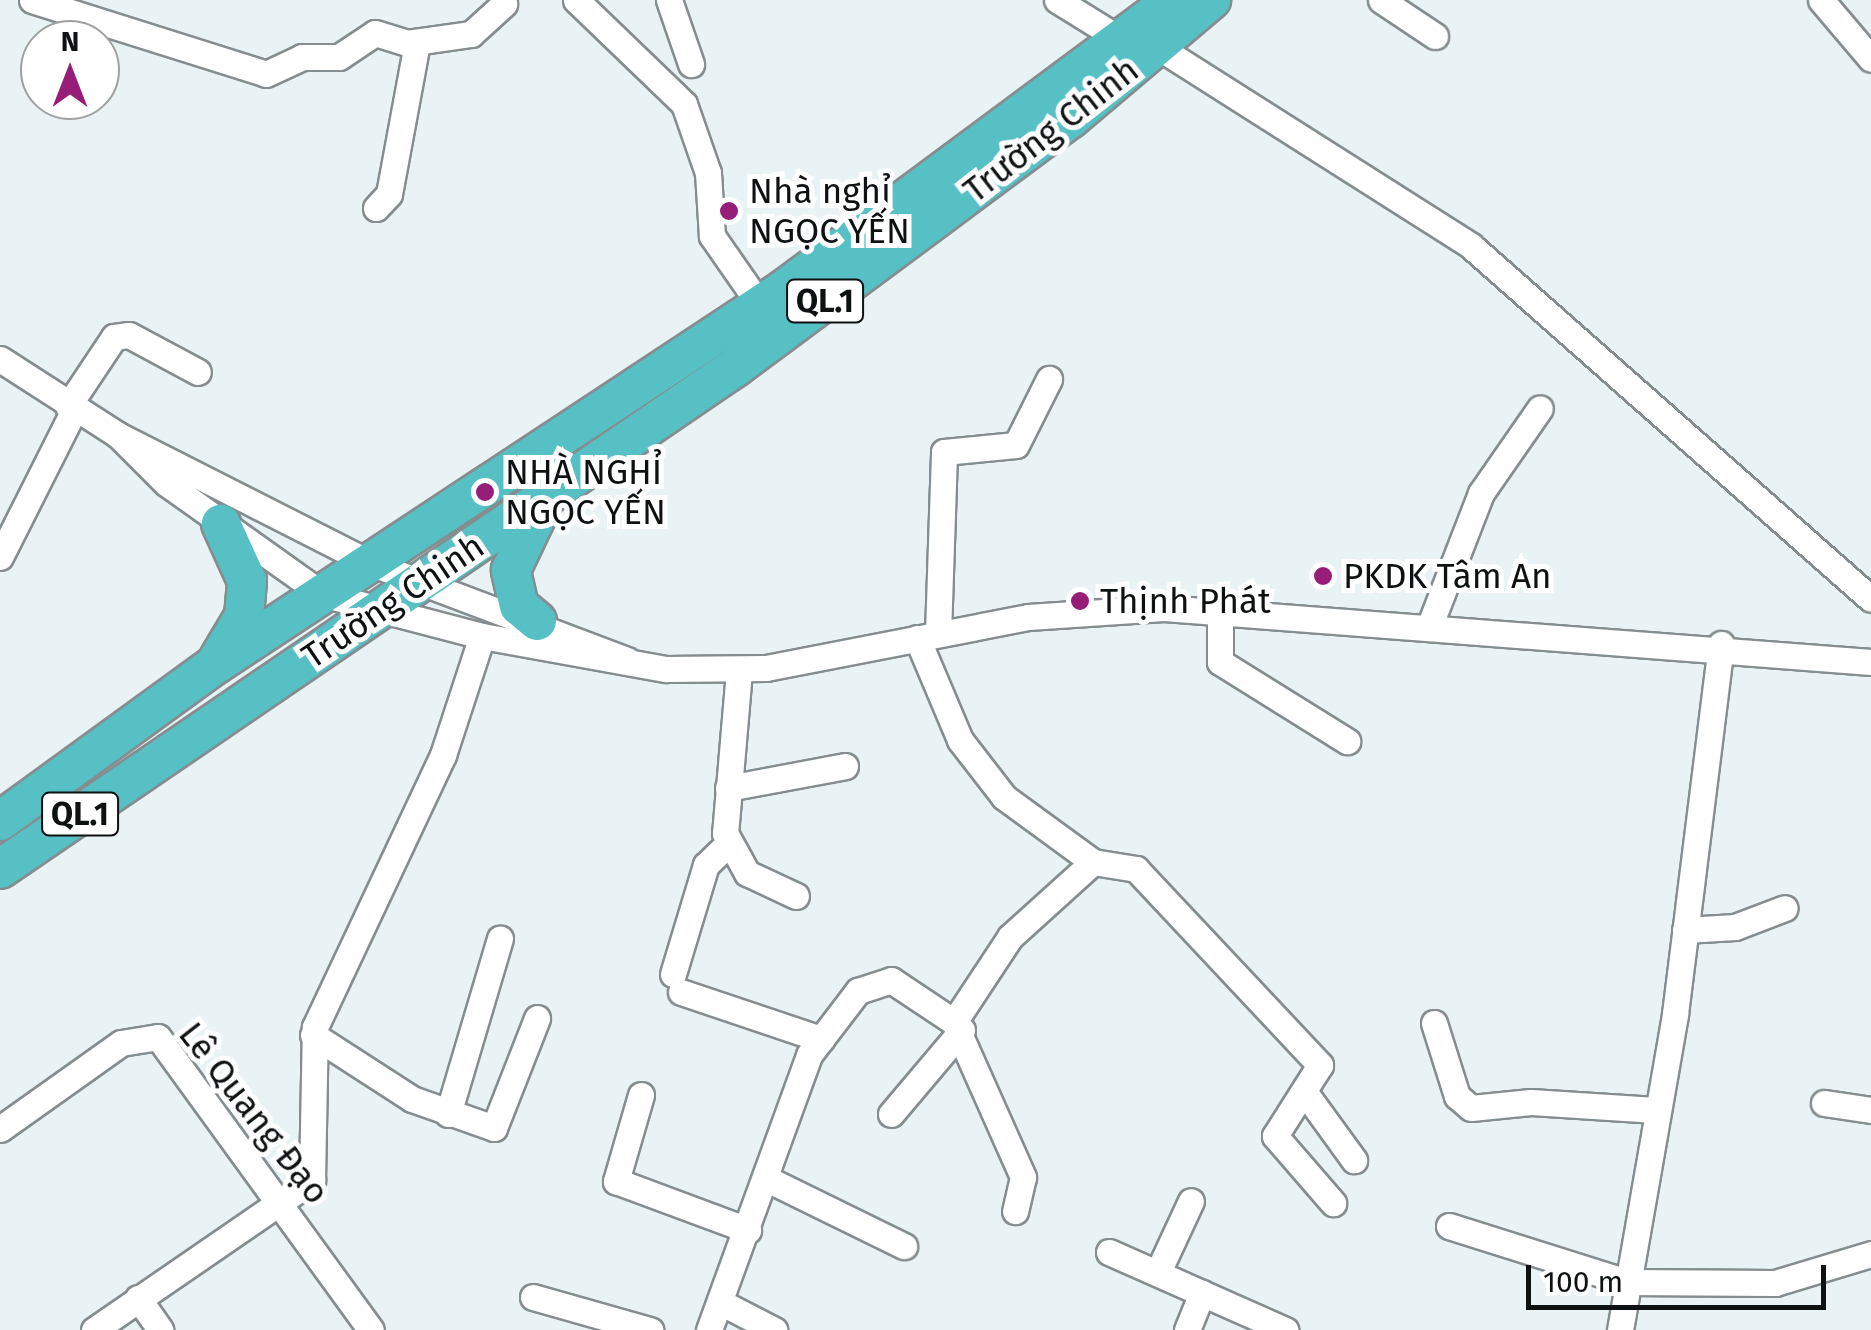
<!DOCTYPE html>
<html>
<head>
<meta charset="utf-8">
<style>
  body { margin:0 }
  #map { position:relative; width:1871px; height:1330px; overflow:hidden; background:#e9f2f5; font-family:"Fira Sans",sans-serif }
  div>[style] { position:absolute }
  .roads { filter:drop-shadow(2px 0 #858d90) drop-shadow(-2px 0 #858d90) drop-shadow(0 2px #858d90) drop-shadow(0 -2px #858d90) }
  .minor>* { height:25px; margin:-12.5px; padding:0 12.5px; transform-origin:12.5px; border-radius:12.5px; background:#fff }
  .highway>* { height:38px; margin:-19px; padding:0 19px; transform-origin:19px; border-radius:19px; background:#56c0c5 }
  .dots>* { width:28px; height:28px; translate:-50% -50%; box-sizing:border-box; border:5px solid #fff; border-radius:50% }
  span { translate:-50% -50%; white-space:nowrap; text-align:center; line-height:1.15; -webkit-text-stroke:10px #fff; paint-order:stroke }
  .shield-label span { padding:2px 8px; background:#fff; border:2px solid; border-radius:8px; -webkit-text-stroke-width:0 }
  .shield-label { font-size:32px; color:#0e1112; font-weight:700 }
  .street-label { font-size:35px; color:#0e1112 }
  .poi-label { font-size:35px; color:#0e1112 }
  .left { translate:0 -50%; text-align:left }
  .north { position:absolute; left:20px; top:20px; width:100px; height:100px; box-sizing:border-box; background:#fff; border:2px solid #9fa0a0; border-radius:50%; rotate:0deg; font-size:28px; font-weight:700; line-height:40px; text-align:center; color:#0e1112 }
  .north::after { content:''; display:block; margin:auto; width:35px; height:45px; background:#961e79; clip-path:polygon(50% 0,100% 100%,50% 72%,0 100%) }
  .scale { position:absolute; left:1526px; top:1265px; width:300px; height:45px; box-sizing:border-box; border:5px solid #0e1112; border-top:0; padding-left:12px; font-size:30px; line-height:35px; white-space:nowrap; color:#0e1112; -webkit-text-stroke:8px #fff; paint-order:stroke }
</style>
</head>
<body>
<div id="map">
  <div class="roads">
    <div class="minor">
      <i style="left:32px;top:0;width:245px;rotate:17.5deg"></i>
      <i style="left:266px;top:74px;width:40px;rotate:-25deg"></i>
      <i style="left:302px;top:57px;width:37px"></i>
      <i style="left:339px;top:57px;width:43px;rotate:-33.7deg"></i>
      <i style="left:375px;top:33px;width:34px;rotate:17deg"></i>
      <i style="left:407px;top:43px;width:65px;rotate:-8deg"></i>
      <i style="left:471px;top:34px;width:45px;rotate:-42.3deg"></i>
      <i style="left:576px;top:0;width:150px;rotate:43.9deg"></i>
      <i style="left:684px;top:104px;width:73px;rotate:70.8deg"></i>
      <i style="left:708px;top:173px;width:63px;rotate:86.4deg"></i>
      <i style="left:712px;top:236px;width:84px;rotate:55.2deg"></i>
      <i style="left:669px;top:0;width:68px;rotate:71deg"></i>
      <i style="left:1057px;top:0;width:78px;rotate:31.8deg"></i>
      <i style="left:1381px;top:0;width:65px;rotate:33.7deg"></i>
      <i style="left:1821px;top:0;width:77px;rotate:49.7deg"></i>
      <i style="left:1158px;top:47px;width:371px;rotate:32.4deg"></i>
      <i style="left:1471px;top:246px;width:533px;rotate:41.43deg"></i>
      <i style="left:376px;top:208px;width:19px;rotate:-47deg"></i>
      <i style="left:389px;top:194px;width:154px;rotate:-79.5deg"></i>
      <i style="left:0;top:359px;width:140px;rotate:32.8deg"></i>
      <i style="left:68px;top:406px;width:83px;rotate:-56.3deg"></i>
      <i style="left:114px;top:337px;width:15px;rotate:-8deg"></i>
      <i style="left:129px;top:335px;width:78px;rotate:28.2deg"></i>
      <i style="left:0;top:557px;width:165px;rotate:-63.3deg"></i>
      <i style="left:1220px;top:608px;width:54px;rotate:90deg"></i>
      <i style="left:1220px;top:662px;width:150px;rotate:31.9deg"></i>
      <i style="left:1431px;top:622px;width:138px;rotate:-68.8deg"></i>
      <i style="left:1481px;top:493px;width:103px;rotate:-55.2deg"></i>
      <i style="left:938px;top:634px;width:182px;rotate:-88.1deg"></i>
      <i style="left:944px;top:452px;width:72px;rotate:-5.6deg"></i>
      <i style="left:1016px;top:445px;width:74px;rotate:-63.4deg"></i>
      <i style="left:917px;top:638px;width:111px;rotate:67.1deg"></i>
      <i style="left:960px;top:740px;width:72px;rotate:52.3deg"></i>
      <i style="left:1004px;top:797px;width:110px;rotate:36.1deg"></i>
      <i style="left:1093px;top:862px;width:44px;rotate:9.2deg"></i>
      <i style="left:1136px;top:869px;width:269px;rotate:46.8deg"></i>
      <i style="left:1320px;top:1065px;width:84px;rotate:122.4deg"></i>
      <i style="left:1275px;top:1136px;width:89px;rotate:49.1deg"></i>
      <i style="left:627px;top:660px;width:275px;rotate:-159.3deg"></i>
      <i style="left:370px;top:563px;width:283px;rotate:-153.1deg"></i>
      <i style="left:118px;top:435px;width:68px;rotate:45deg"></i>
      <i style="left:166px;top:483px;width:191px;rotate:35.4deg"></i>
      <i style="left:322px;top:594px;width:165px;rotate:14.7deg"></i>
      <i style="left:482px;top:636px;width:187px;rotate:10.2deg"></i>
      <i style="left:666px;top:669px;width:100px;rotate:-0.6deg"></i>
      <i style="left:766px;top:668px;width:267px;rotate:-11deg"></i>
      <i style="left:1028px;top:617px;width:136px;rotate:-3.8deg"></i>
      <i style="left:1164px;top:608px;width:709px;rotate:4.37deg"></i>
      <i style="left:739px;top:671px;width:163px;rotate:94.9deg"></i>
      <i style="left:725px;top:833px;width:46px;rotate:61.2deg"></i>
      <i style="left:747px;top:873px;width:54px;rotate:25.1deg"></i>
      <i style="left:728px;top:788px;width:119px;rotate:-10.6deg"></i>
      <i style="left:1685px;top:930px;width:50px;rotate:-3.4deg"></i>
      <i style="left:1735px;top:927px;width:53px;rotate:-20.8deg"></i>
      <i style="left:673px;top:974px;width:114px;rotate:-73.2deg"></i>
      <i style="left:706px;top:865px;width:30px;rotate:-44deg"></i>
      <i style="left:681px;top:992px;width:148px;rotate:18.6deg"></i>
      <i style="left:954px;top:1022px;width:170px;rotate:66deg"></i>
      <i style="left:1023px;top:1177px;width:35px;rotate:103deg"></i>
      <i style="left:1434px;top:1023px;width:77px;rotate:72.5deg"></i>
      <i style="left:1457px;top:1096px;width:18px;rotate:41deg"></i>
      <i style="left:1471px;top:1108px;width:60px;rotate:-5.7deg"></i>
      <i style="left:1531px;top:1102px;width:125px;rotate:3.7deg"></i>
      <i style="left:313px;top:1035px;width:118px;rotate:32.9deg"></i>
      <i style="left:412px;top:1099px;width:87px;rotate:19.5deg"></i>
      <i style="left:494px;top:1128px;width:118px;rotate:-68.6deg"></i>
      <i style="left:1306px;top:1094px;width:82px;rotate:54deg"></i>
      <i style="left:641px;top:1095px;width:90px;rotate:106.2deg"></i>
      <i style="left:616px;top:1181px;width:141px;rotate:20.4deg"></i>
      <i style="left:1824px;top:1103px;width:48px;rotate:8.5deg"></i>
      <i style="left:448px;top:1114px;width:183px;rotate:-73.5deg"></i>
      <i style="left:891px;top:1114px;width:110px;rotate:-49.8deg"></i>
      <i style="left:0;top:1129px;width:148px;rotate:-35.4deg"></i>
      <i style="left:121px;top:1043px;width:37px;rotate:-9deg"></i>
      <i style="left:158px;top:1037px;width:362px;rotate:54deg"></i>
      <i style="left:765px;top:1178px;width:155px;rotate:26.1deg"></i>
      <i style="left:1449px;top:1226px;width:187px;rotate:17.5deg"></i>
      <i style="left:1627px;top:1282px;width:148px;rotate:0.4deg"></i>
      <i style="left:1775px;top:1283px;width:100px;rotate:-16.8deg"></i>
      <i style="left:1109px;top:1252px;width:193px;rotate:23.9deg"></i>
      <i style="left:1158px;top:1272px;width:78px;rotate:-65.1deg"></i>
      <i style="left:533px;top:1297px;width:122px;rotate:15.8deg"></i>
      <i style="left:138px;top:1298px;width:39px;rotate:55deg"></i>
      <i style="left:722px;top:1303px;width:59px;rotate:27.4deg"></i>
      <i style="left:94px;top:1330px;width:265px;rotate:-34.5deg"></i>
      <i style="left:312px;top:1180px;width:153px;rotate:-88.9deg"></i>
      <i style="left:315px;top:1027px;width:301px;rotate:-64.8deg"></i>
      <i style="left:443px;top:755px;width:125px;rotate:-71.9deg"></i>
      <i style="left:709px;top:1330px;width:293px;rotate:-70deg"></i>
      <i style="left:809px;top:1055px;width:81px;rotate:-52.6deg"></i>
      <i style="left:858px;top:991px;width:35px;rotate:-18deg"></i>
      <i style="left:891px;top:980px;width:76px;rotate:33.7deg"></i>
      <i style="left:954px;top:1022px;width:102px;rotate:-56.6deg"></i>
      <i style="left:1010px;top:937px;width:112px;rotate:-42.1deg"></i>
      <i style="left:1187px;top:1330px;width:40px;rotate:-68deg"></i>
      <i style="left:1620px;top:1330px;width:321px;rotate:-80.1deg"></i>
      <i style="left:1675px;top:1014px;width:373px;rotate:-82.9deg"></i>
    </div>
    <div class="highway">
      <i style="left:537px;top:621px;width:23px;rotate:-140deg"></i>
      <i style="left:519px;top:606px;width:37px;rotate:-103deg"></i>
      <i style="left:511px;top:570px;width:70px;rotate:-64.5deg"></i>
      <i style="left:219px;top:658px;width:49px;rotate:-59.2deg"></i>
      <i style="left:244px;top:616px;width:35px;rotate:-85deg"></i>
      <i style="left:247px;top:581px;width:63px;rotate:-114.5deg"></i>
      <i style="left:0;top:821px;width:266px;rotate:-36deg"></i>
      <i style="left:215px;top:665px;width:681px;rotate:-33.43deg"></i>
      <i style="left:783px;top:290px;width:486px;rotate:-36.6deg"></i>
      <i style="left:0;top:869px;width:892px;rotate:-34.31deg"></i>
      <i style="left:737px;top:366px;width:415px;rotate:-36.6deg"></i>
      <i style="left:1070px;top:119px;width:185px;rotate:-40.2deg"></i>
    </div>
  </div>
  <div class="dots">
    <i style="left:729px;top:211px;background:#961e79"></i>
    <i style="left:485px;top:492px;background:#961e79"></i>
    <i style="left:1323px;top:576px;background:#961e79"></i>
    <i style="left:1080px;top:601px;background:#961e79"></i>
  </div>
  <div class="shield-label">
    <span style="left:825px;top:301px">QL.1</span>
    <span style="left:80px;top:814px">QL.1</span>
  </div>
  <div class="street-label">
    <span style="left:1051px;top:130px;rotate:-38deg">Trường Chinh</span>
    <span style="left:393px;top:601px;rotate:-34deg">Trường Chinh</span>
    <span style="left:254px;top:1113px;rotate:52deg">Lê Quang Đạo</span>
  </div>
  <div class="poi-label">
    <span class="left" style="left:749px;top:211px">Nhà nghỉ<br>NGỌC YẾN</span>
    <span class="left" style="left:505px;top:492px">NHÀ NGHỈ<br>NGỌC YẾN</span>
    <span class="left" style="left:1343px;top:576px">PKDK Tâm An</span>
    <span class="left" style="left:1100px;top:601px">Thịnh Phát</span>
  </div>
  <div class="north">N</div>
  <div class="scale">100 m</div>
</div>
</body>
</html>
